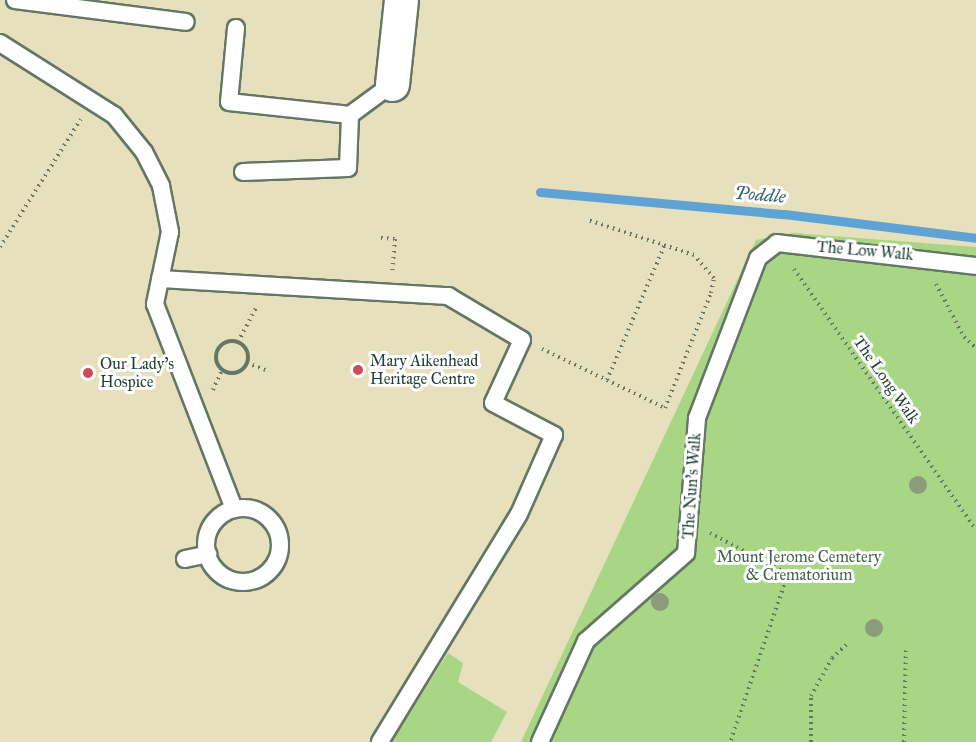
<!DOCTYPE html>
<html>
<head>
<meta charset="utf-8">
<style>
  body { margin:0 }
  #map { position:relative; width:976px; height:742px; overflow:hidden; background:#e6e0bc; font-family:"IM FELL Great Primer",serif }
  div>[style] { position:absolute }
  .green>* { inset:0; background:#a8d684 }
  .stream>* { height:9px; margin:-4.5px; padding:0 4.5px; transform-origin:4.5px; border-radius:4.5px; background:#5fa3d4 }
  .path>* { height:4px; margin-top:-2px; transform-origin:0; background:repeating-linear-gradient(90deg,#657664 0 1.5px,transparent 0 6px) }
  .path>.ring { margin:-2px; padding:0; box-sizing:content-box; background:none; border:4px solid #657664; border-radius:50% }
  .roads { filter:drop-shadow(2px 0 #657664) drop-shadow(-2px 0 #657664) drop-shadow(0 2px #657664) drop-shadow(0 -2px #657664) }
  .lane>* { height:16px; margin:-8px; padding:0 8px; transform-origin:8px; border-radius:8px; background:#fff }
  .lane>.ring { margin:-8px; padding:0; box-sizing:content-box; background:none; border:16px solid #fff; border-radius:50% }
  .street>* { height:33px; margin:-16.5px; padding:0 16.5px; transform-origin:16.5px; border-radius:16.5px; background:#fff }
  .trees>* { width:18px; height:18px; margin:-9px; border-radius:50%; background:#8b9b7c }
  .dots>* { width:16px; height:16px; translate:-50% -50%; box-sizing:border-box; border:3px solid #fff; border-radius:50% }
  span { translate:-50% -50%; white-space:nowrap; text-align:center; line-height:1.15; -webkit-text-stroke:6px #fff; paint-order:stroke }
  .street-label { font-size:16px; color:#1f3d34 }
  .poi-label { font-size:16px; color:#1f3d34 }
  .left { translate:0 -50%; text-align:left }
  .park-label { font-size:16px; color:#416348 }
  .water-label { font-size:18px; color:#35616c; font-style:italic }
</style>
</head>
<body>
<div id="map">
  <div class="green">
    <i style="clip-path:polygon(793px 233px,976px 247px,976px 742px,521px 742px,756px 240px)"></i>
    <i style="clip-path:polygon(448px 653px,463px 663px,458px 682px,507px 712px,491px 742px,391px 742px)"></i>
  </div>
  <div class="stream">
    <i style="left:540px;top:192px;width:245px;rotate:5.2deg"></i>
    <i style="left:784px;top:214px;width:193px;rotate:7.1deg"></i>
  </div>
  <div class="path">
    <i style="left:381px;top:238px;width:14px;rotate:4deg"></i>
    <i style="left:395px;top:239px;width:32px;rotate:95deg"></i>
    <i style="left:0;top:247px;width:151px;rotate:-57.7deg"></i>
    <i style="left:794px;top:269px;width:318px;rotate:55.1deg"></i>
    <i style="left:936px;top:284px;width:60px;rotate:62.2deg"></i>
    <i style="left:964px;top:337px;width:16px;rotate:43deg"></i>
    <i class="ring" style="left:216px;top:341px;width:28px;height:28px"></i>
    <i style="left:238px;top:342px;width:41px;rotate:-62.2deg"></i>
    <i style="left:542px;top:349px;width:136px;rotate:25.6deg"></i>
    <i style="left:665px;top:408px;width:124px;rotate:-68.2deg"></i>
    <i style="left:711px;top:293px;width:15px;rotate:-79deg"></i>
    <i style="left:714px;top:278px;width:30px;rotate:-131deg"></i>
    <i style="left:694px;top:255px;width:112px;rotate:-161.7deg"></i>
    <i style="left:247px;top:363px;width:20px;rotate:20deg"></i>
    <i style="left:607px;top:380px;width:148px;rotate:-66.9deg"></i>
    <i style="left:213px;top:390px;width:22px;rotate:-66deg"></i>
    <i style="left:710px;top:533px;width:88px;rotate:27.7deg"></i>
    <i style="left:788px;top:574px;width:178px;rotate:109deg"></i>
    <i style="left:811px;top:742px;width:46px;rotate:-90deg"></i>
    <i style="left:811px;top:696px;width:43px;rotate:-61.1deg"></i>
    <i style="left:832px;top:658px;width:21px;rotate:-43deg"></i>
    <i style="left:904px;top:742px;width:93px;rotate:-88.8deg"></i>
  </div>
  <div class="roads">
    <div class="lane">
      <i style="left:15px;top:0;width:172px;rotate:7.3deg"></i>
      <i style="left:236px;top:28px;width:74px;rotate:95.4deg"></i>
      <i style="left:229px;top:102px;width:122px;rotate:6.1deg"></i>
      <i style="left:350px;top:115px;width:52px;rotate:-36.4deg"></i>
      <i style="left:0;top:43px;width:135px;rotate:32.3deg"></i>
      <i style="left:114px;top:115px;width:48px;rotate:51deg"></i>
      <i style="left:144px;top:152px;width:38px;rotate:63deg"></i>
      <i style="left:161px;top:186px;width:47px;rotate:78.9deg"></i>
      <i style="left:170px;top:232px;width:74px;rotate:101.8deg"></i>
      <i style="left:155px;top:304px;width:220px;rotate:68.9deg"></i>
      <i style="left:243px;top:172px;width:105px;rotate:-2.2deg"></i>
      <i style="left:348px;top:168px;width:53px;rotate:-87.8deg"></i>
      <i style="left:160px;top:279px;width:289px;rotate:3.4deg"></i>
      <i style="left:448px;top:296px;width:86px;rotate:30.7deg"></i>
      <i style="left:522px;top:340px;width:69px;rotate:114.7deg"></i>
      <i style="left:493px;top:403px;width:69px;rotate:27.7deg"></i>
      <i style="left:554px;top:435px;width:86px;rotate:113.9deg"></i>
      <i style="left:519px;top:514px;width:267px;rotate:121.4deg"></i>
      <i class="ring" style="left:206px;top:508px;width:58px;height:58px"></i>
      <i style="left:185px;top:559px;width:24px;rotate:-12deg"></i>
      <i style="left:540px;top:742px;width:111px;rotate:-65.5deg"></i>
      <i style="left:586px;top:641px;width:133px;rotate:-41.3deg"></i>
      <i style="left:686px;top:553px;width:135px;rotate:-85.3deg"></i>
      <i style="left:697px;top:418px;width:171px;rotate:-69.1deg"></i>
      <i style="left:758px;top:258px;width:24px;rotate:-38deg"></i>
      <i style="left:777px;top:243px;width:200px;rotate:6.6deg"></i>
    </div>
    <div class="street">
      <i style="left:392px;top:84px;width:84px;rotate:-83.9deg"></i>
    </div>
  </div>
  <div class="trees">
    <i style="left:918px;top:485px"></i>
    <i style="left:660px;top:602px"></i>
    <i style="left:874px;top:628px"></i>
  </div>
  <div class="dots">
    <i style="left:358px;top:370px;background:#d1495b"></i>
    <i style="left:88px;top:373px;background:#d1495b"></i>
  </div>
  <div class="street-label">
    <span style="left:865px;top:251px;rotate:5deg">The Low Walk</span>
    <span style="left:886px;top:380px;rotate:55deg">The Long Walk</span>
    <span style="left:692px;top:486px;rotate:-86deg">The Nun's Walk</span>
  </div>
  <div class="poi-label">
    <span class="left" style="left:370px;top:370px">Mary Aikenhead<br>Heritage Centre</span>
    <span class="left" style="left:100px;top:373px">Our Lady's<br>Hospice</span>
  </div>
  <div class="park-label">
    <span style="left:799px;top:566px">Mount Jerome Cemetery<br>&amp; Crematorium</span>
  </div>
  <div class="water-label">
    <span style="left:760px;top:195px;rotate:5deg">Poddle</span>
  </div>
</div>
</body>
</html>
